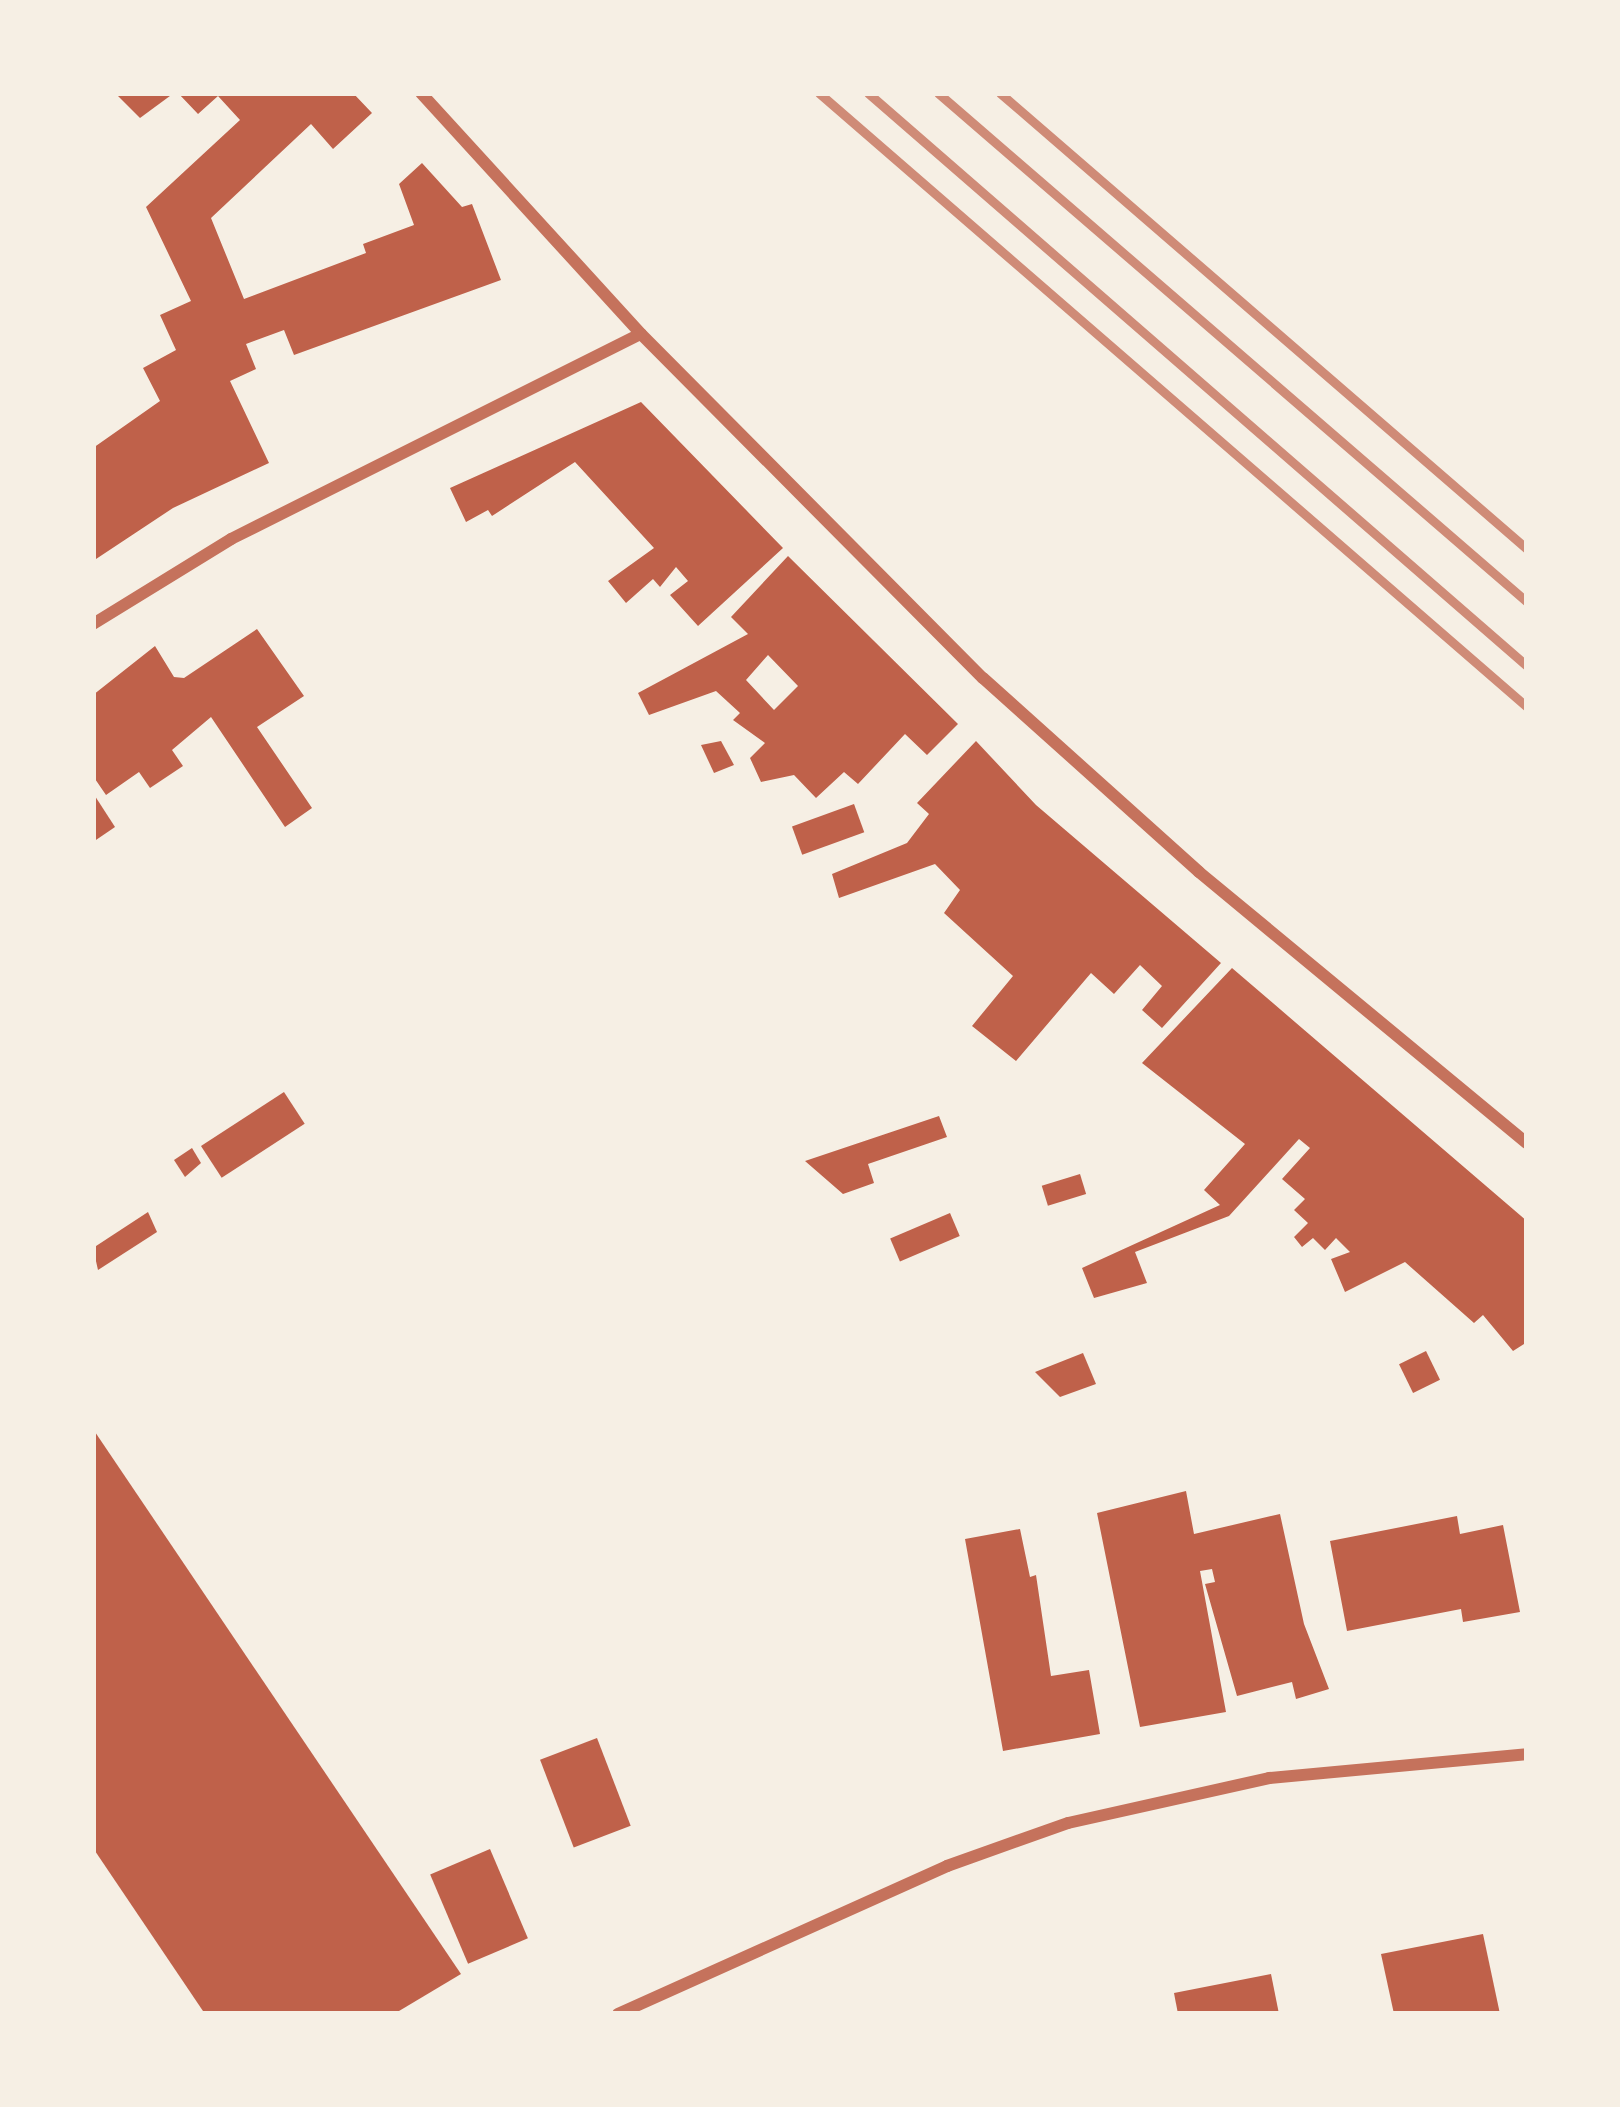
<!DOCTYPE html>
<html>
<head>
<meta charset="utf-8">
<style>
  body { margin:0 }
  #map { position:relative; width:1620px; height:2107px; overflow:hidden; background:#f6efe4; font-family:Merriweather,serif }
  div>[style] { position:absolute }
  .building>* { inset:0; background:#bf614a; transform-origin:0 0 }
  .minor>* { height:12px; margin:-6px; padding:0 6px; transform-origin:6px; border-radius:6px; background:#c5725c }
  .rail>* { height:9px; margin:-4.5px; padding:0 4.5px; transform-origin:4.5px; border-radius:4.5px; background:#cf8b77 }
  span { translate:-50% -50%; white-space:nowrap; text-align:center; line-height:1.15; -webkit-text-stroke:12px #f6efe4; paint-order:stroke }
  .frame { position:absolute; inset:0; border:96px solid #f6efe4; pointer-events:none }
</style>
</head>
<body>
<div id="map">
  <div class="building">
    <i style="clip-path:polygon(115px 93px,174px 93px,140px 118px)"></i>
    <i style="clip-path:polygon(178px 93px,353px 93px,372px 113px,333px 149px,311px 124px,211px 218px,244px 299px,366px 253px,363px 244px,414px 225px,399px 184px,422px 163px,462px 207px,472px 204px,501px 280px,294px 355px,284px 330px,246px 344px,256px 369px,230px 381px,269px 463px,173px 508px,93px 561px,93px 448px,160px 401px,143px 368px,176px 350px,160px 315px,191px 301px,146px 207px,240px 120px,218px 96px,198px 114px)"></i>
    <i style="clip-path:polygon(641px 402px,783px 548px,698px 626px,670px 595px,688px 581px,676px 567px,660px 587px,653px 579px,626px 603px,608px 581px,654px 548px,575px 462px,492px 516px,488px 510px,466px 522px,450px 488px)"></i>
    <i style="clip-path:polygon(evenodd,788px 556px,958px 724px,927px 755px,905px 734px,858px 784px,844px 772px,816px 798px,794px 775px,761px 782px,750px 758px,765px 743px,733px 720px,740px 713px,716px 691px,649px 715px,638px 693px,748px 634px,731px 617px,788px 556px,768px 655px,798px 686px,774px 710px,746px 680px,768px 655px)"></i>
    <i style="clip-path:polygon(257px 629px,304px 696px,257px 727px,312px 808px,285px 827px,211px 717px,172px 750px,183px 766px,150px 788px,139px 772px,106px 795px,93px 776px,93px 695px,155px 646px,174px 677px,184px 678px)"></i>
    <i style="clip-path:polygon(721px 741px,734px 765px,714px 773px,701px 745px)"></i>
    <i style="clip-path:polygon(976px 741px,1036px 805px,1221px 963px,1162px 1028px,1142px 1010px,1162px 986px,1140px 965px,1114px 994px,1091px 973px,1016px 1061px,972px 1026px,1013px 976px,944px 913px,960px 890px,935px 864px,839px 898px,832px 874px,907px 843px,929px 814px,917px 803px)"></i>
    <i style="clip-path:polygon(93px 793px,115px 827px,93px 842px)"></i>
    <i style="left:854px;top:804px;width:30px;height:66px;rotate:70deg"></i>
    <i style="clip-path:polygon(1232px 968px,1527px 1221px,1527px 1342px,1513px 1351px,1483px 1315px,1474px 1323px,1405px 1262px,1345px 1292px,1331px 1259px,1350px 1252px,1336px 1238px,1325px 1250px,1313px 1238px,1302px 1247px,1294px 1237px,1308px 1223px,1294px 1210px,1305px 1199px,1282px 1179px,1310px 1148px,1299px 1139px,1229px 1216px,1135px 1252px,1147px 1283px,1094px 1298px,1082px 1268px,1220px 1205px,1204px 1190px,1245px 1144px,1142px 1063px)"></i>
    <i style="left:284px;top:1092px;width:38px;height:99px;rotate:57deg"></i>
    <i style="clip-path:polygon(939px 1116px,947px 1137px,868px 1164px,874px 1183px,843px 1194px,805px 1161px)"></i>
    <i style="clip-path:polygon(192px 1148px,201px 1163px,185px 1177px,174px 1160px)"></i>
    <i style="left:1080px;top:1174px;width:21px;height:40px;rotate:73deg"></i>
    <i style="clip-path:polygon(148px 1212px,157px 1232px,98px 1270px,93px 1248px)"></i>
    <i style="left:950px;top:1213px;width:25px;height:65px;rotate:67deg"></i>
    <i style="left:1426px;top:1351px;width:32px;height:30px;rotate:64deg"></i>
    <i style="clip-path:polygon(1083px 1353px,1096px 1384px,1060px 1397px,1035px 1372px)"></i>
    <i style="clip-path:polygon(93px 1429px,461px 1974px,394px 2014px,205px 2014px,93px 1848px)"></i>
    <i style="clip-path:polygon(1186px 1491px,1194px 1534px,1280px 1514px,1304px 1624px,1329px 1689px,1296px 1699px,1292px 1682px,1237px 1696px,1205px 1584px,1215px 1582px,1212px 1569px,1200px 1571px,1226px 1712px,1140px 1727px,1097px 1513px)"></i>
    <i style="clip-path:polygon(1457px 1516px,1460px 1534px,1503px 1525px,1520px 1612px,1463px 1622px,1461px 1609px,1347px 1631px,1330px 1541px)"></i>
    <i style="clip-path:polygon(1020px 1529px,1030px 1577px,1036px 1575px,1051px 1676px,1089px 1670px,1100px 1734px,1003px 1751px,965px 1539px)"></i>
    <i style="left:597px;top:1738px;width:94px;height:61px;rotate:69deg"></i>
    <i style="left:490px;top:1849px;width:97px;height:65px;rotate:67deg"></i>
    <i style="clip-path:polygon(1483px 1934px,1500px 2014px,1394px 2014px,1381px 1954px)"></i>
    <i style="clip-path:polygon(1271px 1974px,1279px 2014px,1178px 2014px,1174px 1993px)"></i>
  </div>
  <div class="minor">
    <i style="left:421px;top:93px;width:326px;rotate:47.6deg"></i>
    <i style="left:641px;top:334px;width:485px;rotate:45.2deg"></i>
    <i style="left:983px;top:678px;width:290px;rotate:41.9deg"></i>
    <i style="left:1199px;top:872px;width:425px;rotate:39.6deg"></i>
    <i style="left:93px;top:624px;width:162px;rotate:-31.6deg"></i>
    <i style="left:231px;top:539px;width:458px;rotate:-26.6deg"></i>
    <i style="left:618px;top:2014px;width:361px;rotate:-24.2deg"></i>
    <i style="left:947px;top:1866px;width:128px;rotate:-19.6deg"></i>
    <i style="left:1068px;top:1823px;width:206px;rotate:-12.6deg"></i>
    <i style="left:1269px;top:1778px;width:259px;rotate:-5.3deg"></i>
  </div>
  <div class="rail">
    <i style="left:819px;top:93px;width:937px;rotate:40.93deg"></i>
    <i style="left:868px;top:93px;width:873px;rotate:41.01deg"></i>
    <i style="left:938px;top:93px;width:778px;rotate:40.83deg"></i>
    <i style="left:1000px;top:93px;width:697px;rotate:40.87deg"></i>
  </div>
  <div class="frame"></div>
</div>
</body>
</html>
